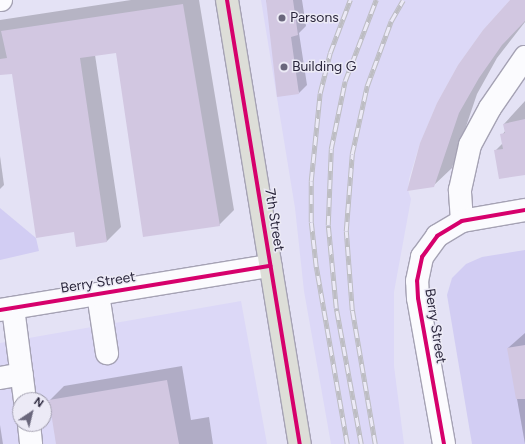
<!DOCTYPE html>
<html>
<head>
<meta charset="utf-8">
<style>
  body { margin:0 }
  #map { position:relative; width:525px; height:444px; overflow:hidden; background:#e4e2f5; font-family:Figtree,sans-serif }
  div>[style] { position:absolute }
  .built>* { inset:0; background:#dcd8f7 }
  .green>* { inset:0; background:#d2cdf3 }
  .shadow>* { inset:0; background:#0003 }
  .building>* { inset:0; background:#d2c7e1 }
  .roads { filter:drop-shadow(1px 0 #a5a2b4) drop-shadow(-1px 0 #a5a2b4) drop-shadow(0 1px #a5a2b4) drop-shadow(0 -1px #a5a2b4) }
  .minor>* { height:22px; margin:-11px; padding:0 11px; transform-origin:11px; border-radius:11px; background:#fbfbfe }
  .major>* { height:22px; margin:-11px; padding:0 11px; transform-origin:11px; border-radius:11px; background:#ddded8 }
  .rail>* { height:4.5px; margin-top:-2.25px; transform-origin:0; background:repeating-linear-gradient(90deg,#eceaf6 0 9px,#bdbdc2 0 18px); box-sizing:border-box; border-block:1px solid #bdbdc2 }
  .cycleway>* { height:4px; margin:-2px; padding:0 2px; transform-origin:2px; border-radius:2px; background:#d6006c }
  .dots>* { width:11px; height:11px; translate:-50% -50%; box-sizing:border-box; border:2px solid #eceaf6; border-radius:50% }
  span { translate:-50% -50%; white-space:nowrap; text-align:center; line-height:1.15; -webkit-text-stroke:3px #eceaf6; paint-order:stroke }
  .poi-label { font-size:14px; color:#29253b }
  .left { translate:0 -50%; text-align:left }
  .street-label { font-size:14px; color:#29253b }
  .north { position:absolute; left:12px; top:392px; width:40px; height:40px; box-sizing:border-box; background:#eceaf6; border:1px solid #9e9bab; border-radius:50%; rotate:35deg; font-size:11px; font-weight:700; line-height:16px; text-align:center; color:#29253b }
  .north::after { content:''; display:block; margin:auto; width:14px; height:18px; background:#6a677c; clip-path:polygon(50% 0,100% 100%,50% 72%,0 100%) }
</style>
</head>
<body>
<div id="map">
  <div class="built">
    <i style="clip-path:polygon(261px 0,510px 0,483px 30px,458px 65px,437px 103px,420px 143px,409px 179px,408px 190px,411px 199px,394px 292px,394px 366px,404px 444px,331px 444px,304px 291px,295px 208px)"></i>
    <i style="clip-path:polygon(evenodd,241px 301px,267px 444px,0 444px,0 343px,241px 301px,20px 400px,44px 400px,44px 424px,20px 424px,20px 400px)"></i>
  </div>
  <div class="green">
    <i style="clip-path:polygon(0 208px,36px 238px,39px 251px,0 260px)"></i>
    <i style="clip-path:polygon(525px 250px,525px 444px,472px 444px,447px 295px,452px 278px,466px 264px,482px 257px)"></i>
  </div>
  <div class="shadow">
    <i style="clip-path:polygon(131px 0,199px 0,234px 210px,219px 225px,117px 51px,95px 55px,121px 227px,106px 242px,75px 231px,13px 73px,0 74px,0 20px)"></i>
    <i style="clip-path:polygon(266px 0,302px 0,306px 26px,299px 33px,307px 85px,299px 93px)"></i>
    <i style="clip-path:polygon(511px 0,525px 0,525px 22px,497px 58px,477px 94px,452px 168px,433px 186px,408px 189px)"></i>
    <i style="clip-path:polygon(525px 101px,525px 174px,495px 151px,503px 143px,502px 135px,506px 130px,504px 124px)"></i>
    <i style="clip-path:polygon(0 156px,4px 185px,0 189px)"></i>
    <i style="clip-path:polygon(525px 333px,525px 444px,508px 348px)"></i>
    <i style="clip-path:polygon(182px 366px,191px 420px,209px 417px,213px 444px,57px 444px,50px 400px,64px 386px)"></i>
    <i style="clip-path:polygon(0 425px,3px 444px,0 444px)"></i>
  </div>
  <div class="building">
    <i style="clip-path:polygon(266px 0,293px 0,298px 35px,291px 37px,299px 94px,277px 97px)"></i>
    <i style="clip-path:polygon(510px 0,525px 0,525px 21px,502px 45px,479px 78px,459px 113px,434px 187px,407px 191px,420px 143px,437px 103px,458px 65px,483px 30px)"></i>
    <i style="clip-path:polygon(183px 4px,220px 226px,143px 237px,116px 53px,80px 58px,107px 242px,76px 247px,74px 232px,36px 238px,12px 74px,0 75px,0 59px,7px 58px,1px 31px)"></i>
    <i style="clip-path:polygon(525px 119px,525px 175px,499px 179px,494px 150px,503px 149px,500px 134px,505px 133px,503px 124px)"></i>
    <i style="clip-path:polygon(525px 345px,525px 399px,516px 399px,507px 348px)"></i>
    <i style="clip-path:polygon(167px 380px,179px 444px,56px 444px,49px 400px)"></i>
  </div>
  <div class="roads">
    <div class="minor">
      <i style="left:0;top:0;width:1px"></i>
      <i style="left:462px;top:221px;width:31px;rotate:-94deg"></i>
      <i style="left:460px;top:190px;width:46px;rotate:-77.5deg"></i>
      <i style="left:470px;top:145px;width:42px;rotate:-61.6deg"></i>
      <i style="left:490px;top:108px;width:62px;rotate:-55.5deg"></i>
      <i style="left:98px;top:294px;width:60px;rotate:81.3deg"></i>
      <i style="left:13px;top:308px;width:93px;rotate:82.6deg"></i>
      <i style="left:0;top:310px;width:274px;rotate:-9.3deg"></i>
      <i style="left:0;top:378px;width:22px;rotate:-10deg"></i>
      <i style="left:29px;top:424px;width:20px;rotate:84deg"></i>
      <i style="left:444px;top:444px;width:148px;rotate:-100.1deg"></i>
      <i style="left:418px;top:298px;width:17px;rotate:-93deg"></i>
      <i style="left:417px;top:281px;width:25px;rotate:-78deg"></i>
      <i style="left:422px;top:257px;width:26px;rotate:-54deg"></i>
      <i style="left:437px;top:236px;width:29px;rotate:-31deg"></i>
      <i style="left:462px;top:221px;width:64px;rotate:-9.9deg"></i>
    </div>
    <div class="major">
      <i style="left:227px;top:0;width:450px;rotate:80.7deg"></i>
    </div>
  </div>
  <div class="rail">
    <i style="left:347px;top:444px;width:180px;rotate:-99.9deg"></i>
    <i style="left:316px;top:267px;width:45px;rotate:-96.3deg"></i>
    <i style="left:311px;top:222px;width:41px;rotate:-90deg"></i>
    <i style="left:311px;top:181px;width:88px;rotate:-84.2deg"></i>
    <i style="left:320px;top:93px;width:41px;rotate:-76deg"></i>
    <i style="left:330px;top:53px;width:57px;rotate:-69.3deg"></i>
    <i style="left:361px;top:444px;width:138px;rotate:-100.4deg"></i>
    <i style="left:336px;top:308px;width:83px;rotate:-95.5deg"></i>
    <i style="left:328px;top:225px;width:76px;rotate:-87.7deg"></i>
    <i style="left:331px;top:149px;width:69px;rotate:-78.4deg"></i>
    <i style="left:345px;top:81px;width:87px;rotate:-69.1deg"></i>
    <i style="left:375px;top:444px;width:136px;rotate:-99.7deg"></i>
    <i style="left:352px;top:310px;width:79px;rotate:-94.3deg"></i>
    <i style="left:346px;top:231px;width:77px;rotate:-85.5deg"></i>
    <i style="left:352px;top:154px;width:70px;rotate:-77.6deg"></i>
    <i style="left:367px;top:86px;width:69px;rotate:-69.7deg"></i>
    <i style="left:391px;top:21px;width:24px;rotate:-60deg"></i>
  </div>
  <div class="cycleway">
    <i style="left:227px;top:0;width:450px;rotate:80.7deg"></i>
    <i style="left:0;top:310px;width:274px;rotate:-9.3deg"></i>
    <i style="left:444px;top:444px;width:148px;rotate:-100.1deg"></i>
    <i style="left:418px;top:298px;width:17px;rotate:-93deg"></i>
    <i style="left:417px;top:281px;width:25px;rotate:-78deg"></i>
    <i style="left:422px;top:257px;width:26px;rotate:-54deg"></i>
    <i style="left:437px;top:236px;width:29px;rotate:-31deg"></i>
    <i style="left:462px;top:221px;width:64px;rotate:-9.9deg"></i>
  </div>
  <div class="dots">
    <i style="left:282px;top:18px;background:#6a677c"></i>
    <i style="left:284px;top:67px;background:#6a677c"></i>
  </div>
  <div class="poi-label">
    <span class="left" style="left:290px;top:18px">Parsons</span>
    <span class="left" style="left:292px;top:67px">Building G</span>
  </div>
  <div class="street-label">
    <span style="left:274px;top:220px;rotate:81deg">7th Street</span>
    <span style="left:98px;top:283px;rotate:-9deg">Berry Street</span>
    <span style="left:435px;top:326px;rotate:81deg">Berry Street</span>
  </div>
  <div class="north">N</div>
</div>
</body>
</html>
